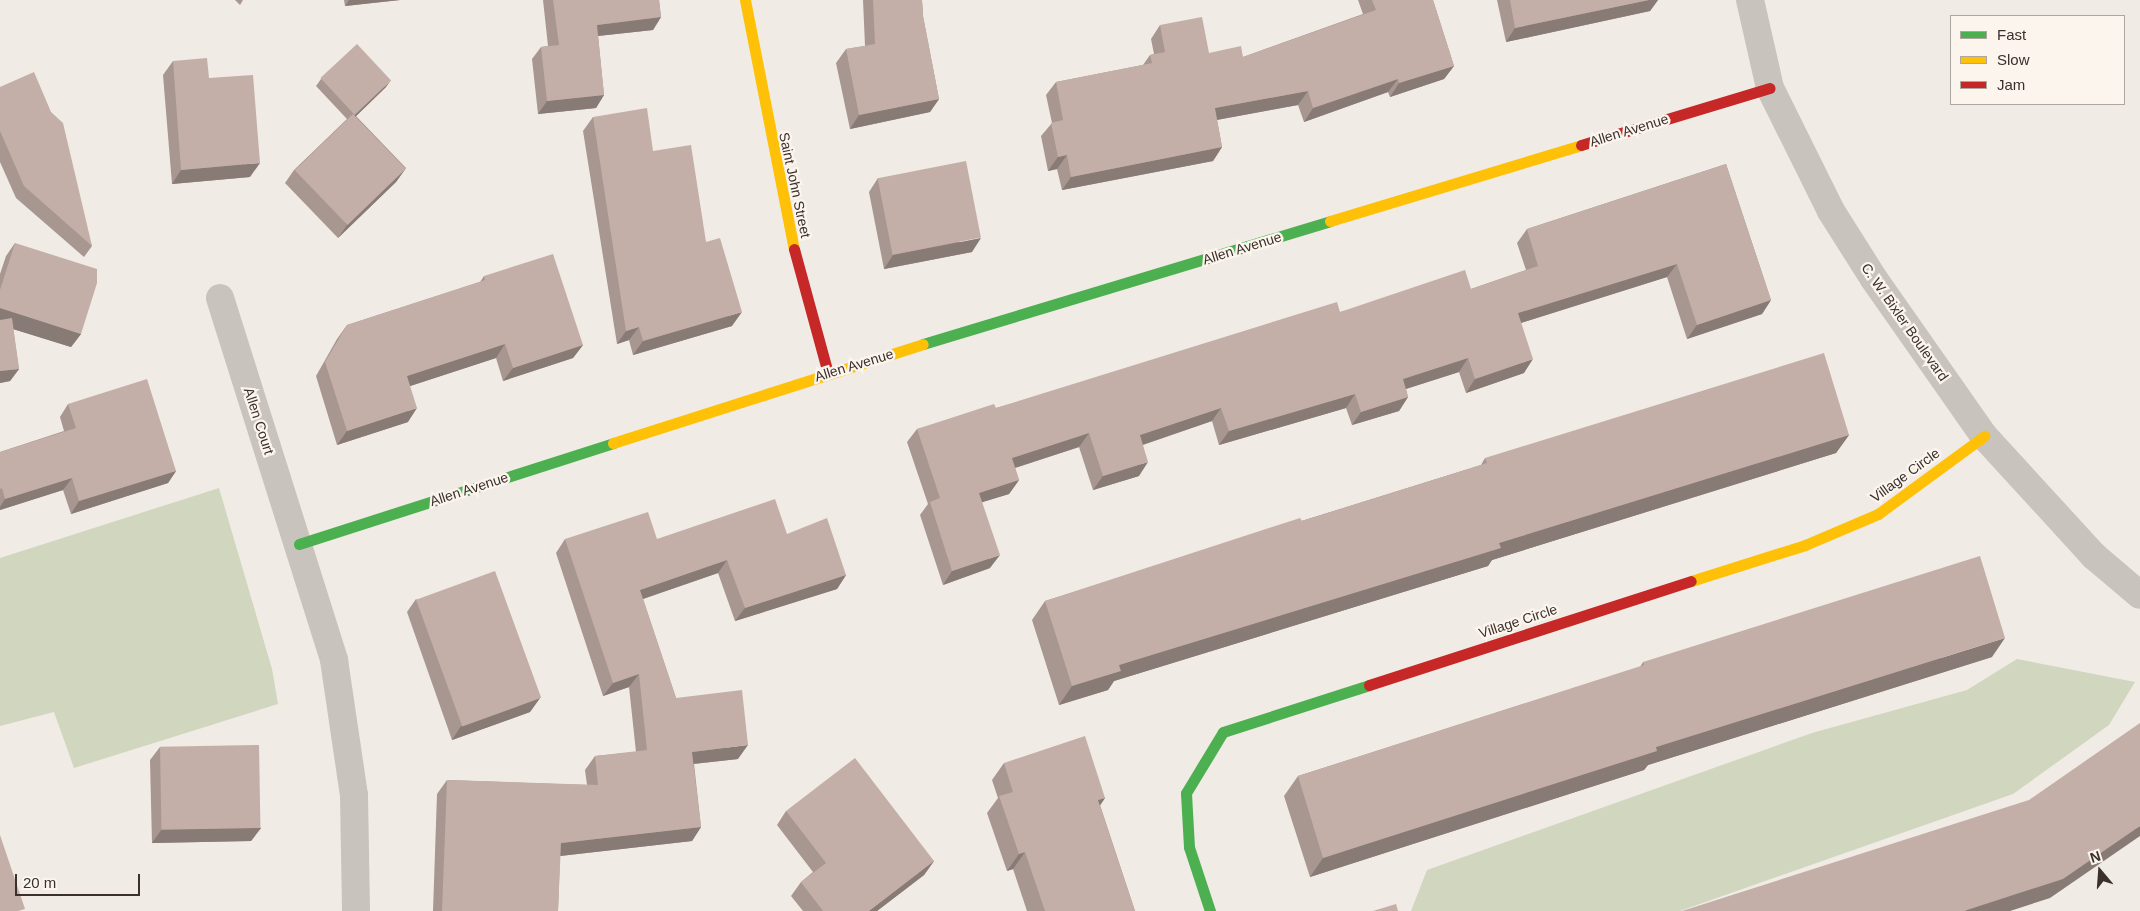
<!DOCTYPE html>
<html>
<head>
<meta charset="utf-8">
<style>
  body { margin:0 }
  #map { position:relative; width:2140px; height:911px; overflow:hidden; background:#f0ebe5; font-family:Helvetica,sans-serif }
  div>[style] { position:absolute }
  .green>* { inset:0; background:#d1d6bf }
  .street>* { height:28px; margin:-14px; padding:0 14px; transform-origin:14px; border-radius:14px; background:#c9c3be }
  .fast>* { height:11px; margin:-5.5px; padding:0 5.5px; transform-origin:5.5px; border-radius:5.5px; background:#4caf50 }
  .slow>* { height:11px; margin:-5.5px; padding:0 5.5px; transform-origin:5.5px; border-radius:5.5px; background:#ffc107 }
  .jam>* { height:11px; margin:-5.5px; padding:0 5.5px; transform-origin:5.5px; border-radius:5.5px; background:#c62828 }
  .wall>* { inset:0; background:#a89690 }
  .shaded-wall>* { inset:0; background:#887a75 }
  .building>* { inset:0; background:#c3afa7; transform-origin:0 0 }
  span { translate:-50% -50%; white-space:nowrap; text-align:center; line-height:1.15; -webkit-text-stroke:4.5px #fbf5ee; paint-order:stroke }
  .street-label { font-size:14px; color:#3b302b }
  .legend { position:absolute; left:1950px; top:15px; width:175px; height:90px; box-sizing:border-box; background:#fbf5ee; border:1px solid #aea6a0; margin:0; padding:6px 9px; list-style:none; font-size:15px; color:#3b302b }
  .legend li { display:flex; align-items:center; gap:10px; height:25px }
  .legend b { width:25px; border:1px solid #aea6a0 }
  .north { position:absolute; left:2075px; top:846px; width:50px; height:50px; -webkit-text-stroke:4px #fbf5ee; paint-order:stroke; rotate:342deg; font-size:14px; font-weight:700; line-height:20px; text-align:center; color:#3b302b }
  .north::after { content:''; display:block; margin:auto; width:18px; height:22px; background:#3b302b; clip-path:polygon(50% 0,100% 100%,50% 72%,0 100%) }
  .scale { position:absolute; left:15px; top:874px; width:125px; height:22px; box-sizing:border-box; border:2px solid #3b302b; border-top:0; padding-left:6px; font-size:15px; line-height:18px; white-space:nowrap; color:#3b302b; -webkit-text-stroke:4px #fbf5ee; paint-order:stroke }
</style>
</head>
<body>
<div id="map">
  <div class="green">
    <i style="clip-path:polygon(219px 488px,272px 669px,278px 704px,74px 768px,54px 712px,0 726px,0 558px)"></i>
    <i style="clip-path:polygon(2017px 659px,2135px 682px,2109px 725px,2013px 794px,1680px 911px,1411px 911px,1427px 870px,1812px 733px,1967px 690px)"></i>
  </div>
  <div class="street">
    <i style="left:1750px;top:0;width:90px;rotate:77.2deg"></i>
    <i style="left:1770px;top:88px;width:137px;rotate:63.6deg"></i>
    <i style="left:1831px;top:211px;width:80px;rotate:57.7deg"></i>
    <i style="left:1874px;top:279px;width:192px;rotate:55deg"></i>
    <i style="left:1984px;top:436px;width:163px;rotate:47.5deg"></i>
    <i style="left:2094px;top:556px;width:60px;rotate:40.3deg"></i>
    <i style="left:220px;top:298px;width:380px;rotate:72.5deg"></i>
    <i style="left:334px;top:660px;width:136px;rotate:81.6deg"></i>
    <i style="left:354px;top:795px;width:116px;rotate:89deg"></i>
  </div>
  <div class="fast">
    <i style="left:923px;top:344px;width:425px;rotate:-16.8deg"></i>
    <i style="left:299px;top:544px;width:330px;rotate:-17.8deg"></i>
    <i style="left:1210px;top:911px;width:67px;rotate:-108.2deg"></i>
    <i style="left:1189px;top:847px;width:54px;rotate:-93.2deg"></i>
    <i style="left:1186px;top:793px;width:71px;rotate:-58.8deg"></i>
    <i style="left:1223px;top:732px;width:153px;rotate:-17.8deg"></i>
  </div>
  <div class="slow">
    <i style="left:745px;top:0;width:254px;rotate:78.9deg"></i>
    <i style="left:1330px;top:221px;width:262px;rotate:-16.8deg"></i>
    <i style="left:613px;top:443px;width:325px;rotate:-17.7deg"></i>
    <i style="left:1691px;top:581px;width:120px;rotate:-17.5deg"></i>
    <i style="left:1805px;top:545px;width:79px;rotate:-23deg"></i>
    <i style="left:1878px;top:514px;width:132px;rotate:-36.3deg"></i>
  </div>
  <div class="jam">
    <i style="left:1581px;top:145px;width:197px;rotate:-16.8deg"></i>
    <i style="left:794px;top:249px;width:129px;rotate:74.7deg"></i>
    <i style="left:1369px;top:685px;width:338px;rotate:-17.9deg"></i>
  </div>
  <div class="wall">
    <i style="clip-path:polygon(235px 0,243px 0,240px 5px)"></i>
    <i style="clip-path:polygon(344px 0,400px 0,345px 6px)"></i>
    <i style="clip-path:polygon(543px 0,659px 0,661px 17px,653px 30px,598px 36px,604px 95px,596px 108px,538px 114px,532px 59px,541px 47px,548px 46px)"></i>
    <i style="clip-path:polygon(863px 0,922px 0,923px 16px,939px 99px,930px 112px,850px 129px,836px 63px,846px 49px,865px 46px)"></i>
    <i style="clip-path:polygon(1358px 0,1433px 0,1454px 66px,1444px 79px,1390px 97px,1388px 92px,1304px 122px,1298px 105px,1217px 120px,1222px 147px,1213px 161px,1062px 190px,1057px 169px,1048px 171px,1041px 136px,1052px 123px,1046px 95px,1056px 82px,1143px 65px,1150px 55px,1154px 54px,1151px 39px,1160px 25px,1209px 53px,1243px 57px,1363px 14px)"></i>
    <i style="clip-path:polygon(1497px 0,1658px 0,1650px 11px,1506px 42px)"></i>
    <i style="clip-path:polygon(173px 61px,209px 78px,250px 177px,172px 184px,163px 75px)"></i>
    <i style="clip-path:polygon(321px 79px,386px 87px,356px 116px,406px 168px,396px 182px,338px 238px,285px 183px,294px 170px,347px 119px,316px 86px)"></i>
    <i style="clip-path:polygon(0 87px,92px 246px,84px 257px,16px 198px,0 162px)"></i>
    <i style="clip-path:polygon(593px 117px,653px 151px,706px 242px,732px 326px,633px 355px,629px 340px,617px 344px,583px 131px)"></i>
    <i style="clip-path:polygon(1726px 164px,1771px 300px,1762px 314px,1687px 339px,1667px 277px,1521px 323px,1524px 373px,1466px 393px,1459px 372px,1406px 389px,1408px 397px,1399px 411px,1352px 425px,1346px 408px,1219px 445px,1212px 421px,1143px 445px,1139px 476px,1093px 490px,1079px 447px,1015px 468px,1019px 480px,1009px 494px,982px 502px,990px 568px,943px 585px,920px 515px,928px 504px,907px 442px,917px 429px,996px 408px,1340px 312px,1471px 289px,1526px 270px,1517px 243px,1527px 229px)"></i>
    <i style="clip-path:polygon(878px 178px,972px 252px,884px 269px,869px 192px)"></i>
    <i style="clip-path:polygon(15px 243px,81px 334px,71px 347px,13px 329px,19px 369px,10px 381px,0 383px,0 274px,6px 256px)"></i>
    <i style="clip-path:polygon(484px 276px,583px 345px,573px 358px,503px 381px,496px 358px,410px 386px,408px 422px,337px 445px,316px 376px,337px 339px,347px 325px,480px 282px)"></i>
    <i style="clip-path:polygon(68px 404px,176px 471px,168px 483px,71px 514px,63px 490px,0 510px,0 452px,64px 431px,60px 417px)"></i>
    <i style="clip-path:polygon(1849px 435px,1836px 453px,1492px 560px,1488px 566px,1114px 681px,1108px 690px,1059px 705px,1032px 620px,1045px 601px,1481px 465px,1485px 458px)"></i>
    <i style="clip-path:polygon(787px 534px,846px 575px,837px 589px,735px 621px,718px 573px,643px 599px,676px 698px,738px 759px,694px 764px,701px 827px,692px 841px,560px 856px,558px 911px,433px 911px,437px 794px,447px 780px,587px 785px,585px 770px,595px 756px,636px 752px,629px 687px,603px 696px,556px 553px,565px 539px,657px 539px)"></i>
    <i style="clip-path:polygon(416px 599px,540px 698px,530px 712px,452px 740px,407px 612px)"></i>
    <i style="clip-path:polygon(1992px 657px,1648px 765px,1644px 770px,1310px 877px,1284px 796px,1298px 776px,1640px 667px,1643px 662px)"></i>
    <i style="clip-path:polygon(160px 747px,261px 828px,251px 841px,152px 843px,150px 760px)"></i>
    <i style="clip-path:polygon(1004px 763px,1105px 798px,1100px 805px,1135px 911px,1027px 911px,1013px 869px,1007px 871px,987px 813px,998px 798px,992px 780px)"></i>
    <i style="clip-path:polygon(786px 811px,934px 861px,924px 875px,877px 911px,803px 911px,791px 896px,801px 882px,813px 872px,777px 825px)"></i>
  </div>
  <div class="shaded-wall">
    <i style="clip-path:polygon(349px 0,400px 0,345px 6px)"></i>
    <i style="clip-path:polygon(1649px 0,1658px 0,1650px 11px,1506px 42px,1515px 28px)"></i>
    <i style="clip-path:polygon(661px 17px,653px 30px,588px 37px,597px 25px)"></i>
    <i style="clip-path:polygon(1454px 66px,1444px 79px,1390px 97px,1399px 83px)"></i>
    <i style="clip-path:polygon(1398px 79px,1388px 92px,1304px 122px,1313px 108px)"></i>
    <i style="clip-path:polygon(391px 80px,386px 87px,350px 122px,355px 115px)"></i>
    <i style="clip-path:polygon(1308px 91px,1298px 105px,1205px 122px,1215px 108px)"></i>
    <i style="clip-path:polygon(604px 95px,596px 108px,538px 114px,547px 101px)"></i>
    <i style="clip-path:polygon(939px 99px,930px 112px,850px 129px,859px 115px)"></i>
    <i style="clip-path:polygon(1222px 147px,1213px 161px,1062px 190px,1071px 177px)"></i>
    <i style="clip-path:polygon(1067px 155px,1057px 169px,1048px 171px,1058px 157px)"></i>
    <i style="clip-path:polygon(260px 163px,250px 177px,172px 184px,181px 170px)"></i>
    <i style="clip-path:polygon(406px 168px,396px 182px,338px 238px,347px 225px)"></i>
    <i style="clip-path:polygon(981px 238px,972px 252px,884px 269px,893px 255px)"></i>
    <i style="clip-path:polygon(1677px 264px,1667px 277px,1508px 327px,1518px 313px)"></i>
    <i style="clip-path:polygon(1771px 300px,1762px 314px,1687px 339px,1697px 325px)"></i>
    <i style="clip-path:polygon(0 308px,81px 334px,71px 347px,0 325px)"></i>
    <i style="clip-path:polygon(742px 312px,732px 326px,633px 355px,643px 341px)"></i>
    <i style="clip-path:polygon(639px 327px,629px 340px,617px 344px,626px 331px)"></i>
    <i style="clip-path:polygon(505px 344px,496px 358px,398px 390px,407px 376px)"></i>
    <i style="clip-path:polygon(583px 345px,573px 358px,503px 381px,513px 368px)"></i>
    <i style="clip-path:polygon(1468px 358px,1459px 372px,1393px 393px,1403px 379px)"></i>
    <i style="clip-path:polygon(1533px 359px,1524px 373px,1466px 393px,1475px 379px)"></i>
    <i style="clip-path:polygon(19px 369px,10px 381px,0 383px,0 371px)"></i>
    <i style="clip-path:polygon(1355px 394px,1346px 408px,1219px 445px,1229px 431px)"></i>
    <i style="clip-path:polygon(1408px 397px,1399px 411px,1352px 425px,1361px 412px)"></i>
    <i style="clip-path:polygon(417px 408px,408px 422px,337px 445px,347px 431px)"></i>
    <i style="clip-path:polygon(1221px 408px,1212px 421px,1130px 449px,1140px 435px)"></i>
    <i style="clip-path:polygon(1089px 433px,1079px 447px,1002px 472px,1012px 458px)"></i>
    <i style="clip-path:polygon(1849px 435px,1836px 453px,1492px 560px,1488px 566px,1114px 681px,1108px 690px,1059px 705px,1072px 686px,1119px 665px,1499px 543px)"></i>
    <i style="clip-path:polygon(1148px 462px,1139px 476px,1093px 490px,1103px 476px)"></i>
    <i style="clip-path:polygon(176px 471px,168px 483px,71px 514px,79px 501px)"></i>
    <i style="clip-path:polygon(72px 478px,63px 490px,0 510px,0 507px,5px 499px)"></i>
    <i style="clip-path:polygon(1019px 480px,1009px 494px,970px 506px,979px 493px)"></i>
    <i style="clip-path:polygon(1000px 555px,990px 568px,943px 585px,952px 571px)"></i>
    <i style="clip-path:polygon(727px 560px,718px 573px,631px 603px,640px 590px)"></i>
    <i style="clip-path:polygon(846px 575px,837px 589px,735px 621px,745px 608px)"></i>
    <i style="clip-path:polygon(2005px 638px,1992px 657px,1648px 765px,1644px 770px,1310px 877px,1323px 858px,1656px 747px)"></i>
    <i style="clip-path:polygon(639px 674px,629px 687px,603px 696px,613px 683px)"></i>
    <i style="clip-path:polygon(540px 698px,530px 712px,452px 740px,461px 726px)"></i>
    <i style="clip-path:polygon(748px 745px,738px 759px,683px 765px,692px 752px)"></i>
    <i style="clip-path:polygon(1105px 798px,1093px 816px,1098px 800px)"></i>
    <i style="clip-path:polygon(2140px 826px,2140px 836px,2050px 898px,2010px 911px,1964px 911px)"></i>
    <i style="clip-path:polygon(701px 827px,692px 841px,551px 857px,561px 843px)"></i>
    <i style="clip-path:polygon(261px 828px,251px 841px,152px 843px,162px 829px)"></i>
    <i style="clip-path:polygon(1025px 852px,1013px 869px,1007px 871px,1019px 854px)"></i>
    <i style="clip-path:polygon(934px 861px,924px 875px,877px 911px,869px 911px)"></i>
  </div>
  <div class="building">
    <i style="clip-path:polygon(553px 0,659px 0,661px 17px,597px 25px,604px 95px,547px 101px,541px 47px,559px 45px)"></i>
    <i style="clip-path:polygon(873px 0,922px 0,923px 16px,939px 99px,859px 115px,846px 49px,875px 44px)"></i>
    <i style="clip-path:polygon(1372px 0,1433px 0,1454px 66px,1399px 83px,1398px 79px,1313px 108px,1308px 91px,1215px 108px,1222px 147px,1071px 177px,1067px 155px,1058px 157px,1051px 123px,1063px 120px,1056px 82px,1152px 63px,1150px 55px,1165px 52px,1160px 25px,1202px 17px,1209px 53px,1241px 46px,1243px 57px,1376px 10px)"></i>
    <i style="clip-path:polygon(1510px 0,1649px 0,1515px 28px)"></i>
    <i style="left:357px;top:44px;width:50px;height:50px;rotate:47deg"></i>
    <i style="clip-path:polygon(207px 58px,209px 78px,253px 75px,260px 163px,181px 170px,173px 61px)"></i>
    <i style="clip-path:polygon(34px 72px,51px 112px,63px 123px,92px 246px,24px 186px,0 131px,0 87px)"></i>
    <i style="clip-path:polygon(647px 108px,653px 151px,691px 145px,706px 242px,720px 238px,742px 312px,643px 341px,639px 327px,626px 331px,593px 117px)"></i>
    <i style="left:353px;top:114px;width:76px;height:81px;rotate:46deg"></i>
    <i style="left:966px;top:161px;width:78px;height:90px;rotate:79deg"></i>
    <i style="clip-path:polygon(1726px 164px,1771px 300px,1697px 325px,1677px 264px,1518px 313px,1533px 359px,1475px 379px,1468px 358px,1403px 379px,1408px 397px,1361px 412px,1355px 394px,1229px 431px,1221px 408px,1140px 435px,1148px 462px,1103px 476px,1089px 433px,1012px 458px,1019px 480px,979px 493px,1000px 555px,952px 571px,930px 502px,940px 498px,917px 429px,994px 404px,996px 408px,1337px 302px,1340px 312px,1465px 270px,1471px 289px,1538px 266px,1527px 229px)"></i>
    <i style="clip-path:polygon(15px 243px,97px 269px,97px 283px,81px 334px,0 308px,0 290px)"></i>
    <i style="clip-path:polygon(553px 254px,583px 345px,513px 368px,505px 344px,407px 376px,417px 408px,347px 431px,325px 362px,347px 325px,485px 280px,484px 276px)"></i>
    <i style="clip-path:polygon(12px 318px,19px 369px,0 371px,0 320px)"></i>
    <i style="clip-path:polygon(1824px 353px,1849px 435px,1499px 543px,1501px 548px,1119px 665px,1121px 671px,1072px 686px,1045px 601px,1300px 518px,1302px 521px,1487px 463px,1485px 458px)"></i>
    <i style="clip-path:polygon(147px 379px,176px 471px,79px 501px,72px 478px,5px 499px,2px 488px,0 489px,0 452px,76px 428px,68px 404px)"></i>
    <i style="clip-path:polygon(775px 499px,787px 534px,827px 518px,846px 575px,745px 608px,727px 560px,640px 590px,676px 698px,742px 690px,748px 745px,692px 752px,701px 827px,561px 843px,558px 911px,442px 911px,447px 780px,598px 785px,595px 756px,647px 750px,639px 674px,613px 683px,565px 539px,648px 512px,657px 539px)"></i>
    <i style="clip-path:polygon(1980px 556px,2005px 638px,1656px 747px,1657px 751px,1323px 858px,1298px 776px,1644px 665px,1643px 662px)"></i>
    <i style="left:495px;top:571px;width:135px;height:84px;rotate:70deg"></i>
    <i style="clip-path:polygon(2140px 723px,2140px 826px,2063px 879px,1964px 911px,1682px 911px,2029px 800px)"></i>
    <i style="clip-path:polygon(1085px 736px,1105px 798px,1098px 800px,1135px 911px,1045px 911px,1025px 852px,1019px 854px,999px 796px,1013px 792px,1004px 763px)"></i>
    <i style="left:259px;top:745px;width:83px;height:99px;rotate:89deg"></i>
    <i style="clip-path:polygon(855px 758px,934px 861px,869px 911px,823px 911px,801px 882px,826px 863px,786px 811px)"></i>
    <i style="clip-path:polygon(0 835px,25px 909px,18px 911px,0 911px)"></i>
    <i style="clip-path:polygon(1396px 904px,1398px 911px,1373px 911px)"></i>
  </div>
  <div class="street-label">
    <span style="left:1629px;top:130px;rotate:-17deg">Allen Avenue</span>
    <span style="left:795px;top:185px;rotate:78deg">Saint John Street</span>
    <span style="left:1242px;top:248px;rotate:-17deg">Allen Avenue</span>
    <span style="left:1905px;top:322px;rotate:55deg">C. W. Bixler Boulevard</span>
    <span style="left:854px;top:365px;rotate:-17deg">Allen Avenue</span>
    <span style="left:259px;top:421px;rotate:72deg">Allen Court</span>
    <span style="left:1905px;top:475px;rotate:-36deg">Village Circle</span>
    <span style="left:469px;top:489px;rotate:-18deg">Allen Avenue</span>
    <span style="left:1518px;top:621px;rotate:-18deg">Village Circle</span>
  </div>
  <ul class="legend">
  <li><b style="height:6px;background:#4caf50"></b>Fast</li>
  <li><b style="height:6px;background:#ffc107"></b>Slow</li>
  <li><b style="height:6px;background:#c62828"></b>Jam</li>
  </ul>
  <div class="north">N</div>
  <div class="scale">20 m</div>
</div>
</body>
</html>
